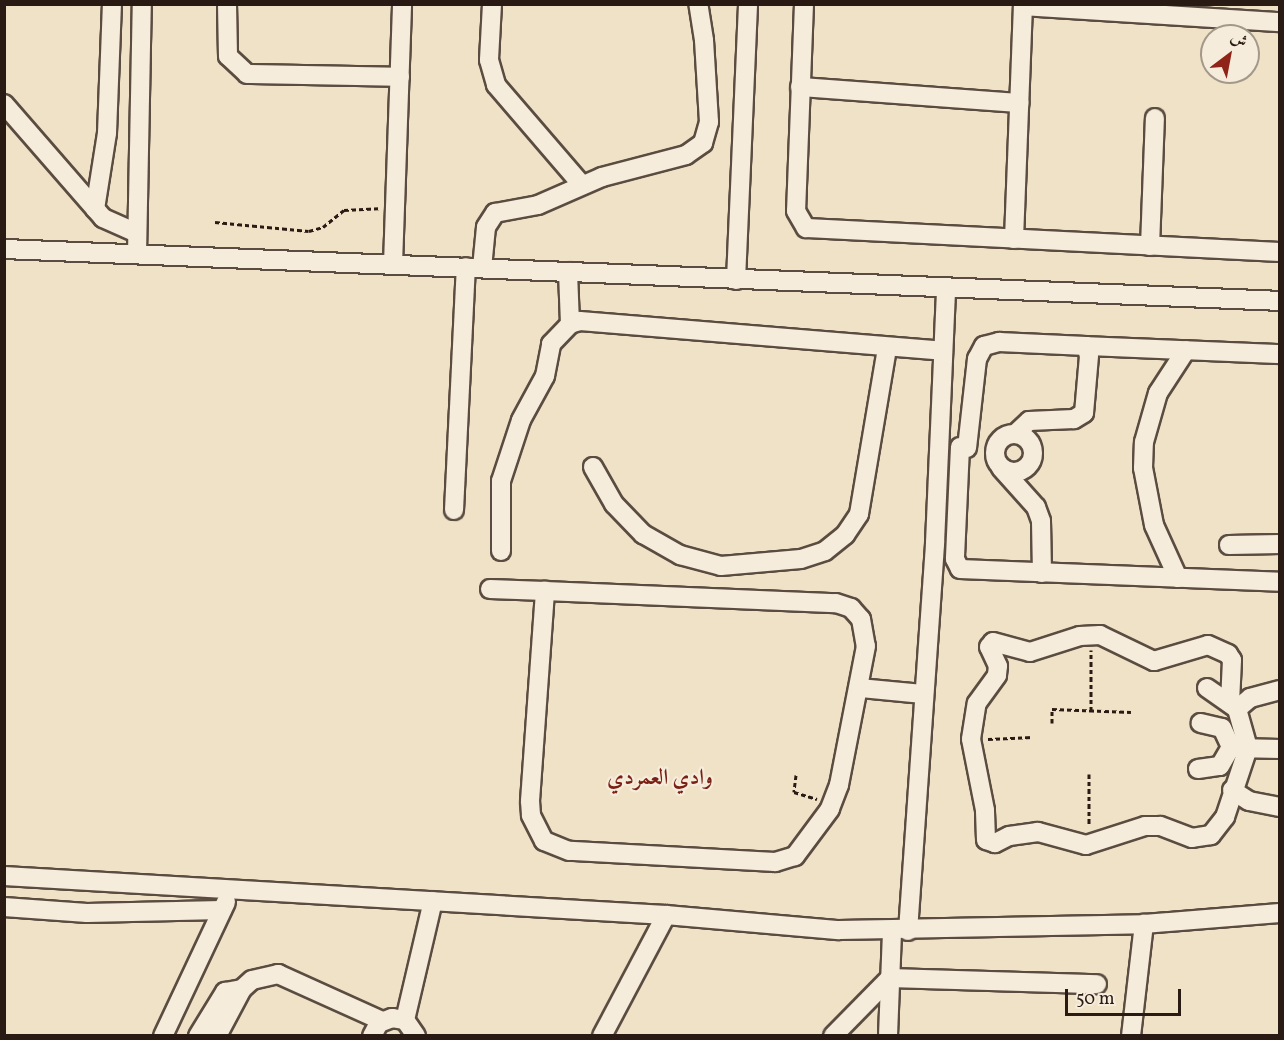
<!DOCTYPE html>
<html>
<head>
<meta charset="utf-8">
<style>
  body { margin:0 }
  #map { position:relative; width:1284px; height:1040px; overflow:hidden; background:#efe2c7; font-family:Vollkorn,Amiri,serif }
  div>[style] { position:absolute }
  .path>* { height:3px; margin-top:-1.5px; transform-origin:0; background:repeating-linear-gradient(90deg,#2a1a14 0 4.5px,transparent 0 7.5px) }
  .roads { filter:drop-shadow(2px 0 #5b4c41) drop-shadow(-2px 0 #5b4c41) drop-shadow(0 2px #5b4c41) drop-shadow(0 -2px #5b4c41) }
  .minor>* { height:18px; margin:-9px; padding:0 9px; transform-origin:9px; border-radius:9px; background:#f5ecdb }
  .minor>.ring { margin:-9px; padding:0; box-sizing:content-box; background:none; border:18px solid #f5ecdb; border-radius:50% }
  span { translate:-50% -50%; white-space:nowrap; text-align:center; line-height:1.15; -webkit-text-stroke:4.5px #f5ecdb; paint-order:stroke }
  .district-label { font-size:22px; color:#7a1f14; font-weight:700 }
  .frame { position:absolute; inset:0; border:6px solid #2a1a14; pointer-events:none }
  .north { position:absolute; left:1200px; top:24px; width:60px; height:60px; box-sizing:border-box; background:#f5ecdb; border:2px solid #a4988b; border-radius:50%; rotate:32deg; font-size:16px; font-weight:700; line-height:24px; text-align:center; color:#2a1a14 }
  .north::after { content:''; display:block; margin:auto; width:21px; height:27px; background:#8f2418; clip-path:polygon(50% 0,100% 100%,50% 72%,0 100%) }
  .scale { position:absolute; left:1065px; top:989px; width:116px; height:27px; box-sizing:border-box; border:3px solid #2a1a14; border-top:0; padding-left:8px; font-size:18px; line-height:21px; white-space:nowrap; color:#2a1a14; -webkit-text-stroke:4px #f5ecdb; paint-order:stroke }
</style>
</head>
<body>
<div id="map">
  <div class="path">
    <i style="left:215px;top:222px;width:94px;rotate:5.5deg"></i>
    <i style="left:309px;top:231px;width:15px;rotate:-16deg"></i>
    <i style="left:323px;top:227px;width:27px;rotate:-39deg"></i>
    <i style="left:344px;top:210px;width:35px;rotate:-3deg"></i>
    <i style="left:1091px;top:711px;width:61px;rotate:-90deg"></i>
    <i style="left:1052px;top:723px;width:14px;rotate:-90deg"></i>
    <i style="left:1052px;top:709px;width:79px;rotate:2.2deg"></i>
    <i style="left:988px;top:739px;width:45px;rotate:-2.5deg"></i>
    <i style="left:1089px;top:774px;width:52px;rotate:90deg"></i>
    <i style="left:796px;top:775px;width:17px;rotate:97deg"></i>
    <i style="left:794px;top:792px;width:24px;rotate:17deg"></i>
  </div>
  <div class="roads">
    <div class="minor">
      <i style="left:227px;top:4px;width:52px;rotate:88.9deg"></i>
      <i style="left:228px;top:56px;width:26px;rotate:43deg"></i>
      <i style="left:247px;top:74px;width:153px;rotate:1.1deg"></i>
      <i style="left:492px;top:4px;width:56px;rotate:93.1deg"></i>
      <i style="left:489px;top:60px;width:26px;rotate:74deg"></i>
      <i style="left:496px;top:85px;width:132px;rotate:49.3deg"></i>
      <i style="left:804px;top:4px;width:207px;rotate:92.2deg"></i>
      <i style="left:796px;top:211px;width:20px;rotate:60deg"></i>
      <i style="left:806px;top:228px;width:475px;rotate:2.9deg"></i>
      <i style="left:1023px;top:6px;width:257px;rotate:3.6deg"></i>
      <i style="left:800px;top:87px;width:220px;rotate:4.2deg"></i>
      <i style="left:4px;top:104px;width:151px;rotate:49deg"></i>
      <i style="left:103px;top:218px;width:37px;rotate:24deg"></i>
      <i style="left:95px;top:209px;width:77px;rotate:-81deg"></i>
      <i style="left:107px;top:133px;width:129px;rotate:-87.8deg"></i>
      <i style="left:1014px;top:239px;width:235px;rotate:-87.8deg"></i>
      <i style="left:1150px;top:246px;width:128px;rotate:-87.8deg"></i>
      <i style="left:4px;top:249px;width:1277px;rotate:2.33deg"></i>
      <i style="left:137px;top:254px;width:250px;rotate:-88.9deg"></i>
      <i style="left:393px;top:264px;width:260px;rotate:-88deg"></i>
      <i style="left:482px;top:268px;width:41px;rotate:-84.4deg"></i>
      <i style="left:486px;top:227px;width:17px;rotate:-57deg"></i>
      <i style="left:495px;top:213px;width:44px;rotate:-10.5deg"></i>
      <i style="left:538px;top:205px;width:70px;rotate:-23.6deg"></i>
      <i style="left:602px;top:177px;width:87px;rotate:-14.7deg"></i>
      <i style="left:686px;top:155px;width:21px;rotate:-35deg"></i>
      <i style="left:703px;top:143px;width:22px;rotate:-74deg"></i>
      <i style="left:709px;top:122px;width:82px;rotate:-93.5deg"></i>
      <i style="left:704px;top:40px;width:36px;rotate:-99deg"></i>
      <i style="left:568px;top:272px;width:52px;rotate:87.8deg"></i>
      <i style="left:736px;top:280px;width:276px;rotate:-87.5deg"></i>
      <i style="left:1086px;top:346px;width:194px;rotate:2.4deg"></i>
      <i class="ring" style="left:995px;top:434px;width:20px;height:20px"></i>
      <i style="left:960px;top:447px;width:112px;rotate:92.6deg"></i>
      <i style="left:955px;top:559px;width:11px;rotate:63deg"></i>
      <i style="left:960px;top:569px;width:320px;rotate:2.3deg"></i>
      <i style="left:967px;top:448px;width:90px;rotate:-83.6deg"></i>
      <i style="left:977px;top:359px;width:15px;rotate:-62deg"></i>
      <i style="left:984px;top:346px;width:16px;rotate:-15deg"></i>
      <i style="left:999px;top:342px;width:87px;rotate:2.6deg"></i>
      <i style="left:1086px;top:346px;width:10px;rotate:73deg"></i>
      <i style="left:1089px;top:356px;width:57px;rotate:95deg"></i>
      <i style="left:1084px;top:413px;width:12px;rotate:149deg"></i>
      <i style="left:1074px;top:419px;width:45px;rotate:177.5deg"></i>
      <i style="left:1029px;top:421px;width:19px;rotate:137deg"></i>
      <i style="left:593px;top:467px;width:43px;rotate:60.4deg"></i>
      <i style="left:614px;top:504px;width:42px;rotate:46deg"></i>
      <i style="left:643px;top:534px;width:43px;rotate:29.6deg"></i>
      <i style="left:680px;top:555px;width:42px;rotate:15deg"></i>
      <i style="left:721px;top:566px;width:80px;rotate:-5deg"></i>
      <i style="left:801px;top:559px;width:25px;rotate:-18deg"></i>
      <i style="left:825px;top:551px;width:26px;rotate:-39deg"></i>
      <i style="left:845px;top:535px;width:25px;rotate:-56deg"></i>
      <i style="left:859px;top:514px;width:168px;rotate:-80.4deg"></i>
      <i style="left:1001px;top:468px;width:52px;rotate:48.1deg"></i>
      <i style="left:1036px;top:507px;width:15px;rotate:70deg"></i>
      <i style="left:1041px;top:521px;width:52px;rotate:88.9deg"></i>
      <i style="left:454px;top:510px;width:243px;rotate:-87.2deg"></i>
      <i style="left:1229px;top:545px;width:51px;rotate:-1.1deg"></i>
      <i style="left:501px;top:551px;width:70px;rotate:-90deg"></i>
      <i style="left:501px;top:481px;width:64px;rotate:-71.8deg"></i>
      <i style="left:521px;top:420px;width:50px;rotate:-61.4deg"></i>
      <i style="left:545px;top:376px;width:33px;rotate:-79deg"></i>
      <i style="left:551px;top:344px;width:28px;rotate:-46deg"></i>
      <i style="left:570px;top:324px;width:10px;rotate:-17deg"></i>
      <i style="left:580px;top:321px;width:364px;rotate:4.7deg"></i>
      <i style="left:1178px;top:578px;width:58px;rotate:-114.4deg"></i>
      <i style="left:1154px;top:525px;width:58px;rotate:-100.9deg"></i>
      <i style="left:1143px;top:468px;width:26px;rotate:-88deg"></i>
      <i style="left:1144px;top:442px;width:51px;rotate:-74.1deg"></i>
      <i style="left:1158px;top:393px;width:51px;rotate:-56.9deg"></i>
      <i style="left:490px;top:589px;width:55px;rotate:2.1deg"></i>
      <i style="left:545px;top:591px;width:291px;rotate:2.4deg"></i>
      <i style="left:836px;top:603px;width:16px;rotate:18deg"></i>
      <i style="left:851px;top:608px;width:15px;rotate:48deg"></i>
      <i style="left:861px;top:619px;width:27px;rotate:80deg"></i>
      <i style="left:866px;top:646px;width:142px;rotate:101deg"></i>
      <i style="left:839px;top:785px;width:26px;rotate:111deg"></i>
      <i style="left:830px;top:809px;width:59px;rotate:126.7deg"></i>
      <i style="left:795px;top:856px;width:21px;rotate:163deg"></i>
      <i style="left:775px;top:862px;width:206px;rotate:-176.9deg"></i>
      <i style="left:569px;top:851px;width:27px;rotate:-158deg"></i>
      <i style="left:544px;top:841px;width:29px;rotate:-117deg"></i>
      <i style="left:531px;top:815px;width:14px;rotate:-94deg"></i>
      <i style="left:530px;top:801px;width:211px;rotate:-85.9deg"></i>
      <i style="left:860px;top:688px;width:62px;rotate:5.5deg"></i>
      <i style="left:1207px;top:688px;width:37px;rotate:35deg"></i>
      <i style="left:1237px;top:709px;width:41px;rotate:74.2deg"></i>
      <i style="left:1248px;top:748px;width:73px;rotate:108.4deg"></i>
      <i style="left:1225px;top:817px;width:23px;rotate:128deg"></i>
      <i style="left:1211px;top:835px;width:19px;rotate:171deg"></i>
      <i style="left:1192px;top:838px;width:34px;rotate:-159deg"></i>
      <i style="left:1160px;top:826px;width:15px;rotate:180deg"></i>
      <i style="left:1145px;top:826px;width:62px;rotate:162.1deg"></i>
      <i style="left:1086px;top:845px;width:50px;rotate:-164.8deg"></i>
      <i style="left:1038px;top:832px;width:29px;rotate:172deg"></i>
      <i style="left:1009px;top:836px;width:16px;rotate:153deg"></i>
      <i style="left:995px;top:843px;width:9px;rotate:-162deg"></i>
      <i style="left:986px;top:840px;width:30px;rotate:-92deg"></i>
      <i style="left:985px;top:810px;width:72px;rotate:-101.2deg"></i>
      <i style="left:971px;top:739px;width:36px;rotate:-81deg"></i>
      <i style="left:977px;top:703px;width:34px;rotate:-54deg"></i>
      <i style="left:997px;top:675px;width:9px;rotate:-84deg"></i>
      <i style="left:998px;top:666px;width:21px;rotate:-115deg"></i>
      <i style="left:989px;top:647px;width:6px;rotate:-51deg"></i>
      <i style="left:993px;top:642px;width:38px;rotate:15deg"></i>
      <i style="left:1030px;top:652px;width:52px;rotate:-17.7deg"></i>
      <i style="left:1080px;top:636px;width:20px;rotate:-3deg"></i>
      <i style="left:1100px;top:635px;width:60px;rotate:25.7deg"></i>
      <i style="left:1154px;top:661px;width:56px;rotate:-16.5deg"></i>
      <i style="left:1208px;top:645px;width:22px;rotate:24deg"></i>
      <i style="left:1228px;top:654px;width:7px;rotate:56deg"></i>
      <i style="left:1232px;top:660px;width:42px;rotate:92.7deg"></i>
      <i style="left:1237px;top:709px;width:17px;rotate:-40deg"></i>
      <i style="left:1250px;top:698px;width:31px;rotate:-15deg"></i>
      <i style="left:1236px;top:748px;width:44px;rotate:1.3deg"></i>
      <i style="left:1198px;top:769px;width:22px;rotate:-8deg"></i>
      <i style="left:1220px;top:766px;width:22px;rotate:-60deg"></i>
      <i style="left:1231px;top:747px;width:21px;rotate:-115deg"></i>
      <i style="left:1222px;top:728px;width:22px;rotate:-167deg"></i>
      <i style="left:1232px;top:790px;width:20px;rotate:33deg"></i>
      <i style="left:1249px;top:801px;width:32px;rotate:11deg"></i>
      <i style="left:4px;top:876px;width:663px;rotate:3.37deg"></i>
      <i style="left:666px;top:915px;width:174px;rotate:5deg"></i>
      <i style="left:839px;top:930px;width:305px;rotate:-1.1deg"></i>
      <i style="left:1144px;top:924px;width:136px;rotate:-4.6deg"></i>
      <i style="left:4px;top:907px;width:83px;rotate:4.1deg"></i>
      <i style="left:87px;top:913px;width:135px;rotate:-1.3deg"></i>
      <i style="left:908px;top:931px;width:389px;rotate:-86deg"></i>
      <i style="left:935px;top:543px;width:256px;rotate:-87.5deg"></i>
      <i style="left:405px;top:1020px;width:122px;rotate:-76.8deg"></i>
      <i style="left:163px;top:1036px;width:148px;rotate:-64.8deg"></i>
      <i style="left:198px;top:1036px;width:52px;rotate:-58.5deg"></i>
      <i style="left:225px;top:992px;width:17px;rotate:-10deg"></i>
      <i style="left:217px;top:1036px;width:53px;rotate:-62deg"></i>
      <i style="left:242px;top:989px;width:13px;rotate:-42deg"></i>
      <i style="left:252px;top:980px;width:27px;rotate:-13deg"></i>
      <i style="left:278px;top:974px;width:114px;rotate:24.3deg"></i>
      <i style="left:372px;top:1036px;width:15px;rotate:-62deg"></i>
      <i style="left:379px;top:1023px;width:14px;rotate:-21deg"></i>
      <i style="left:392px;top:1018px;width:13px;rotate:9deg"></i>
      <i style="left:405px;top:1020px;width:19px;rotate:55deg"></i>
      <i style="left:602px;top:1036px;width:137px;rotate:-62.1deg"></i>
      <i style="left:833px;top:1036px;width:81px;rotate:-45.5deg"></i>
      <i style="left:890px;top:978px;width:207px;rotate:1.7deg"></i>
      <i style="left:888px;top:1036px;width:105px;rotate:-87.8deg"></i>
      <i style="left:1131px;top:1036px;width:113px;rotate:-83.4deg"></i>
    </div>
  </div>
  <div class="district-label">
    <span style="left:660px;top:779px">وادي العمردي</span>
  </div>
  <div class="frame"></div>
  <div class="north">ش</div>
  <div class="scale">50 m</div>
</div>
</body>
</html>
